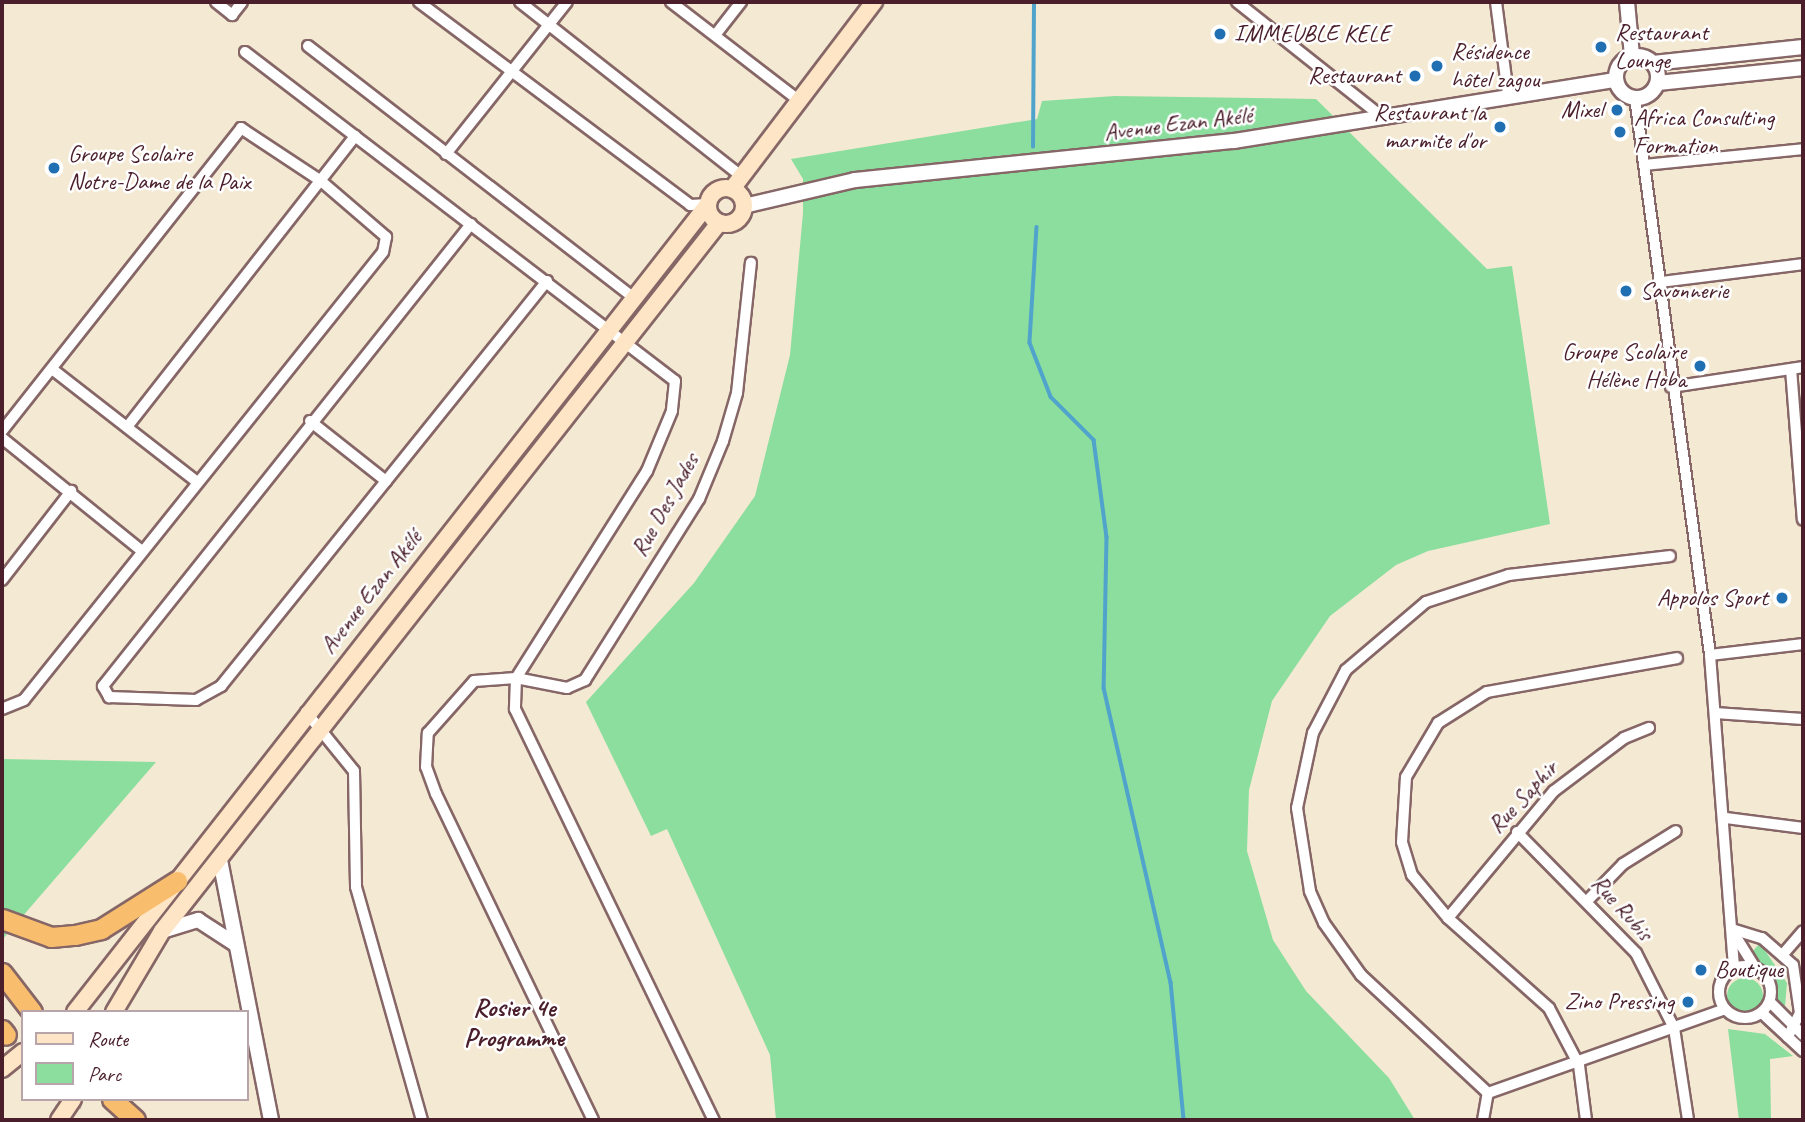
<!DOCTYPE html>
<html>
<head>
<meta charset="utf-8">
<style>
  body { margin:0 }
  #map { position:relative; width:1805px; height:1122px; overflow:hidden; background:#f4e9d3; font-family:Caveat,sans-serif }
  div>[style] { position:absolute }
  .green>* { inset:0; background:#8cde9e }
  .round { border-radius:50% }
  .stream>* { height:3.5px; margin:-1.75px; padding:0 1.75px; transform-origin:1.75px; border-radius:1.75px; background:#50a4cc }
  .trunk-tunnel>* { height:19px; margin-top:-9.5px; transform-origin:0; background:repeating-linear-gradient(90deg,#d2c1b1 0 19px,transparent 0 29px) }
  .roads { filter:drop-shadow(2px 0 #866666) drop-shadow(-2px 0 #866666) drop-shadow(0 2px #866666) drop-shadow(0 -2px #866666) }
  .minor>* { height:10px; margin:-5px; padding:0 5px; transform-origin:5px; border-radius:5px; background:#fff }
  .minor>.ring { margin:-5px; padding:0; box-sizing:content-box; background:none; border:10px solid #fff; border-radius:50% }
  .tertiary>* { height:14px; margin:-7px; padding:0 7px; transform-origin:7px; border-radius:7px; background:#fff }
  .tertiary>.ring { margin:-7px; padding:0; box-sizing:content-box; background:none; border:14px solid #fff; border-radius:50% }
  .secondary>* { height:16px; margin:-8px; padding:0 8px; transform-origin:8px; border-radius:8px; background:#fde5c5 }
  .secondary>.ring { margin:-8px; padding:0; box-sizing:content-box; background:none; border:16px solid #fde5c5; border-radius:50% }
  .trunk>* { height:19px; margin:-9.5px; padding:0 9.5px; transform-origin:9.5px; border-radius:9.5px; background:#f9be6d }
  .dots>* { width:19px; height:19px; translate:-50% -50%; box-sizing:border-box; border:4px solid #fff; border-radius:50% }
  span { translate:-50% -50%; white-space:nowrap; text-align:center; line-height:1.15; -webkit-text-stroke:5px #fff; paint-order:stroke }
  .poi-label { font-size:24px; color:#4a1f2b }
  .left { translate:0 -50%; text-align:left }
  .right { translate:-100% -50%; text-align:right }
  .street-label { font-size:24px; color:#4a1f2b }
  .neighbourhood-label { font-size:26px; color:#4a1f2b; font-weight:700 }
  .frame { position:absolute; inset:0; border:4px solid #4a1f2b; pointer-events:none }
  .legend { position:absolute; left:21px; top:1010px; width:228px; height:91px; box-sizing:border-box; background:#fff; border:2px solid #b7a5aa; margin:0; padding:9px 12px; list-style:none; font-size:21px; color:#4a1f2b }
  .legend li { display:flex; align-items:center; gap:14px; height:35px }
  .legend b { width:35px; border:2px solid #b7a5aa }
</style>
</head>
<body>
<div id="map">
  <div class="green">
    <i style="clip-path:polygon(1115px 96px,1316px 99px,1487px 269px,1512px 266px,1550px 524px,1428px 551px,1396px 565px,1330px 616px,1272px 701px,1249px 790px,1247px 851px,1273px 940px,1306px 991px,1389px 1078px,1415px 1120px,776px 1120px,770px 1055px,667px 829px,651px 836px,586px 702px,694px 583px,755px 496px,790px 355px,803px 213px,803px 179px,791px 159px,1037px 119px,1042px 101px)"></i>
    <i style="clip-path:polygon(2px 759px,156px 762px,2px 940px)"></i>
    <i style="clip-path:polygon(1760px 943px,1787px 983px,1785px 1006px,1776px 1002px,1751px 953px)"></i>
    <i class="round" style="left:1727px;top:978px;width:36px;height:36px"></i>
    <i style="clip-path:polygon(1728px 1029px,1765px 1034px,1793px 1056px,1770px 1059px,1771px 1120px,1739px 1120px)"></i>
  </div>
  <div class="stream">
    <i style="left:1033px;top:147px;width:145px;rotate:-89.6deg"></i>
    <i style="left:1037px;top:227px;width:116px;rotate:93.5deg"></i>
    <i style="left:1030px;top:343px;width:58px;rotate:68.7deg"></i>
    <i style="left:1051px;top:397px;width:61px;rotate:45deg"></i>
    <i style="left:1094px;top:440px;width:98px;rotate:82.4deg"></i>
    <i style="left:1107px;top:537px;width:151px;rotate:91.1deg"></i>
    <i style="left:1104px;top:688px;width:302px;rotate:77.2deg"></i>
    <i style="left:1171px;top:982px;width:139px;rotate:84.6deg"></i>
  </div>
  <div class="trunk-tunnel">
    <i style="left:62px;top:1099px;width:28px;rotate:49deg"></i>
  </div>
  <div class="roads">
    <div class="minor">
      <i style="left:216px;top:2px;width:21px;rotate:39deg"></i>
      <i style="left:232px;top:15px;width:16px;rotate:-52deg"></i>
      <i style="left:419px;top:2px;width:339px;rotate:36.8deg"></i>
      <i style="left:690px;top:205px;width:18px;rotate:-3deg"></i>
      <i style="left:520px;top:2px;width:281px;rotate:38.2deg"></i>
      <i style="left:671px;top:2px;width:159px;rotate:37.6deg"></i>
      <i style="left:1237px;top:2px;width:185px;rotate:38.4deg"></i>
      <i style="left:1496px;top:2px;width:94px;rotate:82.6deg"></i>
      <i style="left:716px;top:34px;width:41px;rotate:-52deg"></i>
      <i style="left:308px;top:46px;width:411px;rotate:37.7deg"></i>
      <i style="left:245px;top:52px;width:541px;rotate:37.42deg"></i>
      <i style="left:675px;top:381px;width:30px;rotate:96deg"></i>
      <i style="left:672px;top:411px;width:65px;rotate:112.6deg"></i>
      <i style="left:647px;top:471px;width:245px;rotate:122.3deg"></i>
      <i style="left:516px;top:678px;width:31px;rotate:92deg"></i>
      <i style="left:515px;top:709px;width:457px;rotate:64.2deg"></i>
      <i style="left:1635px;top:97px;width:563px;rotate:82.34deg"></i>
      <i style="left:1710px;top:655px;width:314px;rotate:85.6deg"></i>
      <i style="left:446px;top:154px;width:194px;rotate:-51.5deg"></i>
      <i style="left:1644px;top:165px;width:160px;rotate:-5.7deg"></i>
      <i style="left:471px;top:224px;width:591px;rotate:128.54deg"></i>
      <i style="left:103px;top:686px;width:13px;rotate:61deg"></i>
      <i style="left:109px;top:697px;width:87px;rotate:2deg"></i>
      <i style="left:196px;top:700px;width:29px;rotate:-29deg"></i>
      <i style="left:221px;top:686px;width:520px;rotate:-51.17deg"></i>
      <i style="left:1661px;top:282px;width:143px;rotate:-7.2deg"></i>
      <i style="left:52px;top:369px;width:184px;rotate:37.9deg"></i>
      <i style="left:1791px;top:369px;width:151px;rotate:85.5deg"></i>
      <i style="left:1671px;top:387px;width:134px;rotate:-8.6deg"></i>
      <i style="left:310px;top:421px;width:97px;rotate:38.3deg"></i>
      <i style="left:127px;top:427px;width:370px;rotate:-51.9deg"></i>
      <i style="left:2px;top:431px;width:386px;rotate:-51.7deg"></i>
      <i style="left:241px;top:128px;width:96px;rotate:33.5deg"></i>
      <i style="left:321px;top:181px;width:86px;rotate:40.7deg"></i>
      <i style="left:386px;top:237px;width:15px;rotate:101deg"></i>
      <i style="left:383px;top:252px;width:574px;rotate:128.71deg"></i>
      <i style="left:24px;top:700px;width:24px;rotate:158deg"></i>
      <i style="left:2px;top:438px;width:180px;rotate:38.9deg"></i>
      <i style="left:2px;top:580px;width:113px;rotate:-52.2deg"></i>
      <i style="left:1710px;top:655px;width:94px;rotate:-6.7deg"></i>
      <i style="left:306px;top:712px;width:76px;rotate:50.9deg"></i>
      <i style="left:354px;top:771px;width:116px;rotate:89deg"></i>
      <i style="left:356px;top:887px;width:242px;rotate:74.2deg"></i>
      <i style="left:1715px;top:713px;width:88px;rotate:3.9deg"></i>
      <i style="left:1726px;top:818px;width:78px;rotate:7.4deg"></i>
      <i style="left:1517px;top:832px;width:170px;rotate:45.5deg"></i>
      <i style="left:1636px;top:953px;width:84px;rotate:63.1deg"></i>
      <i style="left:1674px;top:1028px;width:93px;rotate:81.3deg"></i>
      <i style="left:1589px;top:899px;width:49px;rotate:-45.8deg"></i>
      <i style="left:1623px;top:864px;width:62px;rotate:-31.9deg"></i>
      <i style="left:1448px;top:918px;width:165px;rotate:-50.2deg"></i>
      <i style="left:1554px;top:791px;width:88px;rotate:-37.1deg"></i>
      <i style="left:1624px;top:738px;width:27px;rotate:-22deg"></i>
      <i style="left:1735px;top:930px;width:28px;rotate:17deg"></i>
      <i style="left:1762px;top:938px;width:41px;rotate:41.1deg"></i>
      <i style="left:1793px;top:965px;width:49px;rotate:81.7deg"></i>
      <i style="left:1800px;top:1013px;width:27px;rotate:117deg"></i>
      <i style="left:1736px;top:937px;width:34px;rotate:58deg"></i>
      <i style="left:1784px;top:953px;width:29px;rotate:-49deg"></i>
      <i class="ring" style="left:1719px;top:966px;width:42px;height:42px"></i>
      <i style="left:1770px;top:1002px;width:47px;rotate:45deg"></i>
      <i style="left:1762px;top:1013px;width:56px;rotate:42.8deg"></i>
      <i style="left:1488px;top:1093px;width:173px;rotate:-137.1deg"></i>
      <i style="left:1361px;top:975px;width:64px;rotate:-125.4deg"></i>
      <i style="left:1324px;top:923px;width:35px;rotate:-114deg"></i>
      <i style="left:1310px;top:891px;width:84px;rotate:-98.9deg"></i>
      <i style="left:1297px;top:808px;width:77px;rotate:-78deg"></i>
      <i style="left:1313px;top:733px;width:71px;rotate:-62.4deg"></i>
      <i style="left:1346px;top:670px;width:105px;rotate:-40.4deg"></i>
      <i style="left:1426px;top:602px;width:87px;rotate:-18deg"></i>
      <i style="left:1509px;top:575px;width:162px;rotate:-6.7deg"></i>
      <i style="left:1488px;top:1093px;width:251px;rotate:-19.5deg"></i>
      <i style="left:593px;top:1120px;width:362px;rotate:-115.7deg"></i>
      <i style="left:436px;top:794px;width:29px;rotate:-110deg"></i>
      <i style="left:426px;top:767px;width:34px;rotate:-87deg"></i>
      <i style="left:428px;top:733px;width:69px;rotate:-48.5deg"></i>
      <i style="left:474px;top:681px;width:42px;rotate:-4.1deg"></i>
      <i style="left:516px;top:678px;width:52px;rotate:11.1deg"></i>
      <i style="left:567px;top:688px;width:20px;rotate:-24deg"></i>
      <i style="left:585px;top:680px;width:214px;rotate:-57.8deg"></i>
      <i style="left:699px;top:499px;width:63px;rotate:-67.5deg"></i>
      <i style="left:723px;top:441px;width:50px;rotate:-73.7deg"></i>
      <i style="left:737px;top:393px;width:131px;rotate:-83.9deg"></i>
      <i style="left:1483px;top:1120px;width:27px;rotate:-80deg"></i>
      <i style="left:1586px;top:1120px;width:55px;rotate:-97.3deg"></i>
      <i style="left:1579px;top:1065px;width:64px;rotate:-117.8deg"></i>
      <i style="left:1549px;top:1008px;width:135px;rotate:-138.3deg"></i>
      <i style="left:1448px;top:918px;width:56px;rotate:-129.9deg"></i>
      <i style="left:1412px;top:875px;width:34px;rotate:-107deg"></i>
      <i style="left:1402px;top:842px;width:65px;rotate:-86.5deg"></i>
      <i style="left:1406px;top:777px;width:63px;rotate:-59.3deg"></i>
      <i style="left:1438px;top:723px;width:58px;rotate:-32.3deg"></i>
      <i style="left:1487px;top:692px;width:193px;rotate:-10.1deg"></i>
    </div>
    <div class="tertiary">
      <i style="left:1627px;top:2px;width:54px;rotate:84.7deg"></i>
      <i class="ring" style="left:1616px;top:56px;width:28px;height:28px"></i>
      <i style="left:1653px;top:63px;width:151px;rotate:-6.1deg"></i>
      <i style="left:1658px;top:83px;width:146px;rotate:-5.9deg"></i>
      <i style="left:744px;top:206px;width:114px;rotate:-13.2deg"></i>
      <i style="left:855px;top:180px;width:381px;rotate:-5.9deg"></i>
      <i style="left:1234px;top:141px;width:387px;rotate:-9.1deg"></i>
      <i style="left:220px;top:860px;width:265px;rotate:78.9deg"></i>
      <i style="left:162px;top:931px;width:38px;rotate:-17deg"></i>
      <i style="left:198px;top:920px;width:44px;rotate:33deg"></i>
    </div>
    <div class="secondary">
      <i class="ring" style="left:708px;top:188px;width:20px;height:20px"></i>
      <i style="left:732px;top:189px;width:235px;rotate:-52.8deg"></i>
      <i style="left:75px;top:1012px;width:1026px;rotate:-51.92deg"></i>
      <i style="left:114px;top:1012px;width:94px;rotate:-59.3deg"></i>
      <i style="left:162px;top:931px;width:901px;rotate:-51.81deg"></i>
      <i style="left:2px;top:1069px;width:27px;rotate:-39deg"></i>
      <i style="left:59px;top:1120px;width:25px;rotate:-56deg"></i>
    </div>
    <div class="trunk">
      <i style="left:2px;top:919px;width:52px;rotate:20.2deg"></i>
      <i style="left:51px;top:937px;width:24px;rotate:-5deg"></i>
      <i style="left:75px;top:935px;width:27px;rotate:-13deg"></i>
      <i style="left:101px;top:929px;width:90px;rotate:-32.3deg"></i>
      <i style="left:2px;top:973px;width:49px;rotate:52.4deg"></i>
      <i style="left:2px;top:1030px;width:6px;rotate:51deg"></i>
      <i style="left:112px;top:1099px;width:31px;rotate:42deg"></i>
    </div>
  </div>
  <div class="dots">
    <i style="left:1220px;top:34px;background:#1f6fb2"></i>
    <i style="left:1601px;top:47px;background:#1f6fb2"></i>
    <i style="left:1437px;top:66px;background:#1f6fb2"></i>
    <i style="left:1415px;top:76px;background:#1f6fb2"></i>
    <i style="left:1617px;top:110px;background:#1f6fb2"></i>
    <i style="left:1500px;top:127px;background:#1f6fb2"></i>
    <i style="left:1620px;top:132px;background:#1f6fb2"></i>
    <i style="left:54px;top:168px;background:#1f6fb2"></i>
    <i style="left:1626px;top:291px;background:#1f6fb2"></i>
    <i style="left:1700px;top:366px;background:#1f6fb2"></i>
    <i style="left:1782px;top:598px;background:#1f6fb2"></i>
    <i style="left:1701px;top:970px;background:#1f6fb2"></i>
    <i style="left:1688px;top:1002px;background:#1f6fb2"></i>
  </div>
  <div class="poi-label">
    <span class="left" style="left:1615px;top:47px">Restaurant<br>Lounge</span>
    <span class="left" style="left:1234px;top:34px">IMMEUBLE KELE</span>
    <span class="left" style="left:1451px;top:66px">Résidence<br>hôtel zagou</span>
    <span class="right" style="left:1401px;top:76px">Restaurant</span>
    <span class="right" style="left:1603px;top:110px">Mixel</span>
    <span class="right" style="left:1486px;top:127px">Restaurant la<br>marmite d'or</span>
    <span class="left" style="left:1634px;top:132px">Africa Consulting<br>Formation</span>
    <span class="left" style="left:68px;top:168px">Groupe Scolaire<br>Notre-Dame de la Paix</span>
    <span class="left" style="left:1640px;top:291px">Savonnerie</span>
    <span class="right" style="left:1686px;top:366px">Groupe Scolaire<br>Hélène Hoba</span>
    <span class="right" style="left:1768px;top:598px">Appolos Sport</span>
    <span class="left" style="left:1715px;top:970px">Boutique</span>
    <span class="right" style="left:1674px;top:1002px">Zino Pressing</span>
  </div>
  <div class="street-label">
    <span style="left:1178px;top:124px;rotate:-7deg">Avenue Ezan Akélé</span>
    <span style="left:665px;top:505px;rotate:-61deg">Rue Des Jades</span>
    <span style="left:371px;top:592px;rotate:-52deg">Avenue Ezan Akélé</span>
    <span style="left:1523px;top:797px;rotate:-47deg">Rue Saphir</span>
    <span style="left:1622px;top:908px;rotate:48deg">Rue Rubis</span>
  </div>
  <div class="neighbourhood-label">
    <span style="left:514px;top:1023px">Rosier 4e<br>Programme</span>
  </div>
  <div class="frame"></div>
  <ul class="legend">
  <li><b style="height:9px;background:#fde5c5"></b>Route</li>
  <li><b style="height:19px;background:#8cde9e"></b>Parc</li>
  </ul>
</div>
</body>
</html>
